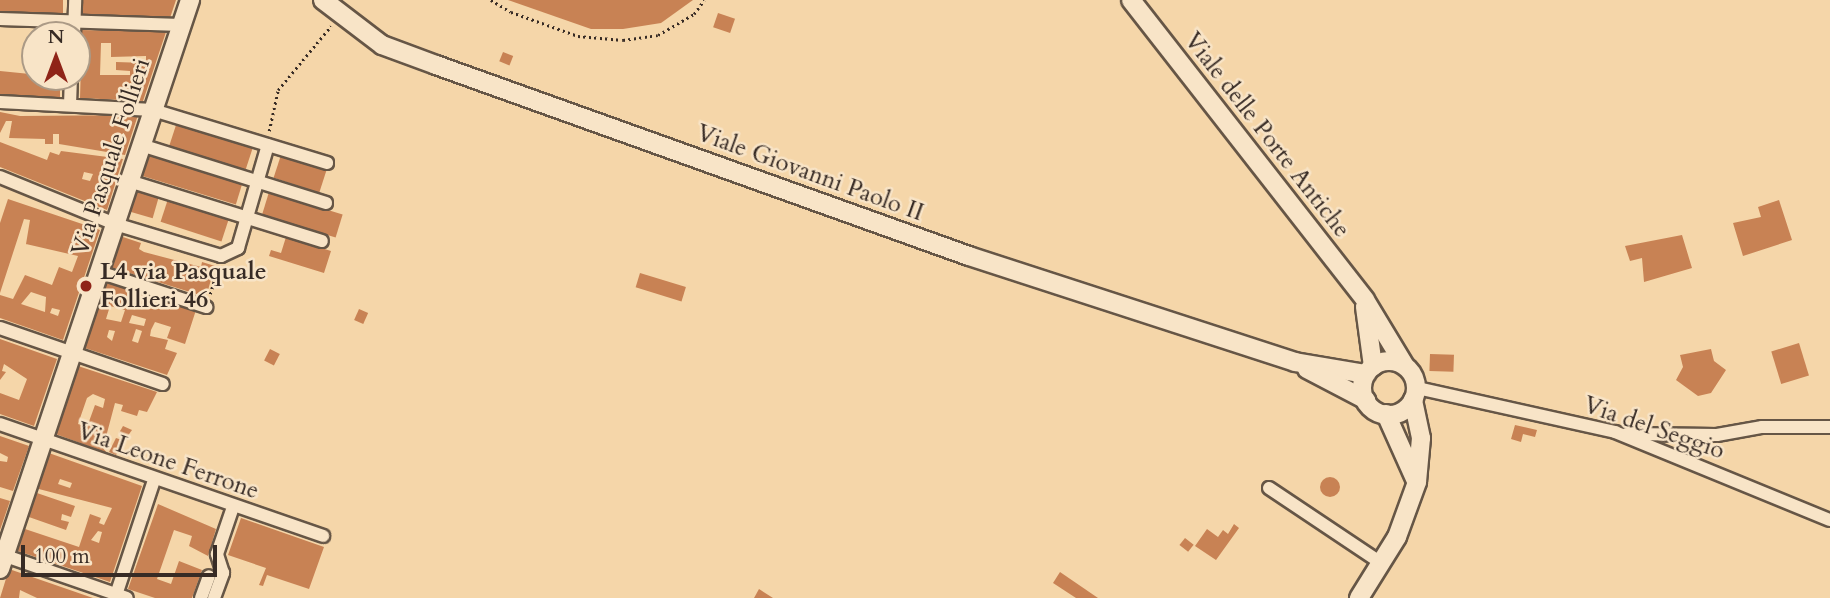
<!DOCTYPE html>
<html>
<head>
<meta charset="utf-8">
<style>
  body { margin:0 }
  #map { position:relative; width:1830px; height:598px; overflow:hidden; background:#f5d6a9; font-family:Cardo,serif }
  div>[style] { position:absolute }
  .building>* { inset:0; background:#c88254; transform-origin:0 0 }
  .round { border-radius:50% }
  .path>* { height:2.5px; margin-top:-1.25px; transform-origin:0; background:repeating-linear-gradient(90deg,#372b25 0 2px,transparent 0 5.5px) }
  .roads { filter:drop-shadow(2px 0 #665646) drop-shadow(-2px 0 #665646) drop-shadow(0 2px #665646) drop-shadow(0 -2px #665646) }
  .street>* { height:12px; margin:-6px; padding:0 6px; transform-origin:6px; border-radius:6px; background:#f8e4c7 }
  .secondary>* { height:18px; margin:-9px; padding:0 9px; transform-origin:9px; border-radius:9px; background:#f8e4c7 }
  .secondary>.ring { margin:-9px; padding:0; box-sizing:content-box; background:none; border:18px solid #f8e4c7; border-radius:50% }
  .dots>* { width:19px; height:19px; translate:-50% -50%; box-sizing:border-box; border:4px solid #f8e4c7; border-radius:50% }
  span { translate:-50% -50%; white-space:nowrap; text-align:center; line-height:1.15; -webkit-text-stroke:5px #f8e4c7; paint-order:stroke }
  .street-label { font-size:24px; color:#372b25 }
  .poi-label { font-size:24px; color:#372b25; font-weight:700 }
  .left { translate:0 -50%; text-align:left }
  .north { position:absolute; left:21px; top:21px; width:70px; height:70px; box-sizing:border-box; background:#f8e4c7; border:2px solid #ab9a86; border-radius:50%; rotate:0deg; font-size:19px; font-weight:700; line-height:28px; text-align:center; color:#372b25 }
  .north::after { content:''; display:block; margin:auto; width:24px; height:32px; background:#8f2418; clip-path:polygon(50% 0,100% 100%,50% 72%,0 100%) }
  .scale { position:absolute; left:21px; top:545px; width:196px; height:32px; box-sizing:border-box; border:4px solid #372b25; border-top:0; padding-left:9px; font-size:21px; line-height:24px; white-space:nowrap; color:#372b25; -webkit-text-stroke:5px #f8e4c7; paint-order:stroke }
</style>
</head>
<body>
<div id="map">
  <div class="building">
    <i style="left:0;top:0;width:63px;height:13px"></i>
    <i style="clip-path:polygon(83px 0,176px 0,170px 18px,82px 16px)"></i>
    <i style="clip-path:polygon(508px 0,693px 0,661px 23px,623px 29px,591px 29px)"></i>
    <i style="left:718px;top:13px;width:18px;height:15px;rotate:19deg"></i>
    <i style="clip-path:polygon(evenodd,82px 30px,166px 32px,143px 101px,80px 98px,82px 30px,101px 43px,111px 43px,111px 57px,146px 56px,146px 63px,116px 62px,116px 70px,130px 71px,130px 75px,100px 75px,101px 43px)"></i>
    <i style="left:503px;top:52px;width:11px;height:10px;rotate:22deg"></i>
    <i style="clip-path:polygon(0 71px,60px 77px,60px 99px,0 97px)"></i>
    <i style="clip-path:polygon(0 112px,20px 116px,138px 115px,125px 155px,59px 144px,59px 134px,53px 134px,53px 144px,45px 144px,45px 139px,9px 138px,12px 121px,6px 121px,0 133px)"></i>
    <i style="left:177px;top:122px;width:80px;height:25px;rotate:18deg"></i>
    <i style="clip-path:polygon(evenodd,0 142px,47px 160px,50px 152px,59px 155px,61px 151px,123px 159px,107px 210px,0 167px,0 142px,84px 172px,93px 174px,90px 181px,82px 179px,84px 172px)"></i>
    <i style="left:146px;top:153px;width:101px;height:23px;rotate:17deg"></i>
    <i style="left:281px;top:155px;width:48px;height:24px;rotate:18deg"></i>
    <i style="left:134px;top:189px;width:26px;height:23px;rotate:16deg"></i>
    <i style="left:269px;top:192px;width:77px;height:24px;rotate:17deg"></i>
    <i style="clip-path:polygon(evenodd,8px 199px,100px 230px,63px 340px,0 318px,0 295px,13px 299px,25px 275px,52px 285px,59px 267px,72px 272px,78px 256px,26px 244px,30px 220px,24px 219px,0 293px,0 223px,8px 199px,31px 292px,46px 297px,45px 312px,21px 304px,31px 292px,8px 199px,52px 308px,60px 310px,58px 316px,50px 313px,52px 308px)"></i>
    <i style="left:168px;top:199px;width:64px;height:24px;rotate:18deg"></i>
    <i style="clip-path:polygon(1779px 200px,1792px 240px,1743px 256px,1733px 223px,1761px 217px,1758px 207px)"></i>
    <i style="clip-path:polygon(117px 235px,141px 243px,139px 249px,144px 252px,201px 267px,202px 262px,215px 266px,206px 297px,107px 266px)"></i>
    <i style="clip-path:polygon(1682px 235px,1692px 268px,1644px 282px,1642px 258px,1630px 261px,1625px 246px)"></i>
    <i style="clip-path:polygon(286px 237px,331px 251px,324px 273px,269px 256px,271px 250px,281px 253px)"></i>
    <i style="left:640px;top:273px;width:48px;height:15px;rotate:17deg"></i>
    <i style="clip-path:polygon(evenodd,104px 277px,196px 310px,185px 344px,167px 338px,171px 327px,155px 322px,151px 330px,150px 336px,168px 340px,165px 349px,177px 353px,167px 375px,82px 347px,104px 277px,110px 306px,125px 310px,121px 322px,106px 319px,110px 306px,104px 277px,132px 315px,146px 319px,144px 326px,129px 323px,132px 315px,104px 277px,136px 329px,142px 331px,138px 343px,132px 341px,136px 329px,104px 277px,109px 330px,115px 331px,112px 341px,107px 337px,109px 330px)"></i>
    <i style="left:359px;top:309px;width:10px;height:12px;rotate:24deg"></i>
    <i style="clip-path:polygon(0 339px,57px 359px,34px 426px,0 414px,0 393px,19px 400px,27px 379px,4px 364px,2px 371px,6px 372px,0 380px)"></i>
    <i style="left:1799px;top:343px;width:34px;height:29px;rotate:73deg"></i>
    <i style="left:270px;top:349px;width:11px;height:13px;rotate:27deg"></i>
    <i style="clip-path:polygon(1711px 349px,1714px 361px,1726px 370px,1711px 393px,1698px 396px,1676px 380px,1683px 367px,1680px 355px)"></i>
    <i style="left:1430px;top:354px;width:24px;height:17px;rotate:2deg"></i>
    <i style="clip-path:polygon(evenodd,75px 365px,157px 392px,147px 412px,139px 410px,137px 416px,121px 411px,123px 405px,115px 403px,103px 448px,107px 453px,53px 433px,75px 365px,93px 394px,105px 399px,103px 408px,95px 405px,87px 427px,78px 424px,87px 398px,93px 394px)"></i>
    <i style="clip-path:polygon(1515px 425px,1537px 430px,1535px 437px,1523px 434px,1521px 442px,1511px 439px)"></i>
    <i style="clip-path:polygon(123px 426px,132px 430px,127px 437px,119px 433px)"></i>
    <i style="clip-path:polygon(0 436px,29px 446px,13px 491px,0 487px,0 461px,7px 462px,8px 457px,0 453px)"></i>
    <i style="clip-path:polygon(116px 438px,125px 441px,116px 455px,109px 452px)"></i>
    <i style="clip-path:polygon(evenodd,46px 452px,142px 486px,110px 582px,15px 550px,22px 528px,79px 547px,90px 514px,101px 518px,99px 523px,104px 525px,112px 508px,35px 488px,46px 452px,60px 479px,72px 483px,70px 488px,58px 484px,60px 479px,46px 452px,98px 531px,102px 532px,99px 543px,91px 540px,98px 531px)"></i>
    <i class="round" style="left:1320px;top:477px;width:20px;height:20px"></i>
    <i style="clip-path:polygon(34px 492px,75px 506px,71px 517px,62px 514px,61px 520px,69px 522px,66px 530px,26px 516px)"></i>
    <i style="clip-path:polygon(0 498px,10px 501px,0 530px)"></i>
    <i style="clip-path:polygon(158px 504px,216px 529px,208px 556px,189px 546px,192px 536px,174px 530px,157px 579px,171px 584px,179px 561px,202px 570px,192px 598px,155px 598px,128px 589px)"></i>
    <i style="clip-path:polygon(241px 518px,324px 547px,309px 589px,267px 575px,263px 586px,259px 585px,266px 568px,228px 555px)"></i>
    <i style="clip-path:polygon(1234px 524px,1239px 528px,1216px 560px,1195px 546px,1207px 529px,1218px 537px,1223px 530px,1228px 534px)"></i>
    <i style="left:1185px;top:538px;width:11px;height:9px;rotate:38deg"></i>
    <i style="clip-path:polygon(9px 569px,93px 598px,37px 598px,20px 590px,19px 598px,0 598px)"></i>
    <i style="clip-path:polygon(1060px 572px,1098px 598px,1076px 598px,1053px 583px)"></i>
    <i style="clip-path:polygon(759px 589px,773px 598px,754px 598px)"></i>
  </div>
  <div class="path">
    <i style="left:491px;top:0;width:23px;rotate:31deg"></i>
    <i style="left:511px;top:12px;width:71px;rotate:19.7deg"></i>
    <i style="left:578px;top:36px;width:45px;rotate:5.1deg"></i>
    <i style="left:623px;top:40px;width:35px;rotate:-8deg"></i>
    <i style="left:658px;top:35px;width:42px;rotate:-30.3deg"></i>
    <i style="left:694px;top:14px;width:17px;rotate:-54deg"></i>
    <i style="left:269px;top:131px;width:42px;rotate:-77.6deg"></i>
    <i style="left:278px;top:90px;width:83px;rotate:-50.4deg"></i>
    <i style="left:210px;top:294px;width:28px;rotate:-73deg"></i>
  </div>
  <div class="roads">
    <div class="street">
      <i style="left:0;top:19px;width:181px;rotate:1.9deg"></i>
      <i style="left:74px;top:35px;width:35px;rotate:-88deg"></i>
      <i style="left:0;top:102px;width:153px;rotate:3deg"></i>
      <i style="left:153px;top:110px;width:182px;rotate:16.9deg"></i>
      <i style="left:70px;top:105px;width:28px;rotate:-88deg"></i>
      <i style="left:141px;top:145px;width:194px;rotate:17.4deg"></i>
      <i style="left:0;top:177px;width:124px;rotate:22.2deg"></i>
      <i style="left:115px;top:224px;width:111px;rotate:16.8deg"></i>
      <i style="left:221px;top:256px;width:19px;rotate:-25deg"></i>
      <i style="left:238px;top:248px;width:107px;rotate:-73.8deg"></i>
      <i style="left:129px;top:181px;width:202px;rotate:17.3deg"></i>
      <i style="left:99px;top:272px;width:113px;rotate:18.1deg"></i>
      <i style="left:0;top:328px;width:172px;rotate:19deg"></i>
      <i style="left:1417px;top:388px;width:203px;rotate:12.5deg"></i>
      <i style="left:1615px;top:432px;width:232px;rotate:22.3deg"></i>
      <i style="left:0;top:424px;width:342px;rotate:19.1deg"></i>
      <i style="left:1627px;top:434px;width:90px;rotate:0.6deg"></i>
      <i style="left:1717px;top:435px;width:46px;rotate:-10.1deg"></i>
      <i style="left:1762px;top:427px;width:68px"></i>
      <i style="left:1269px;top:488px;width:135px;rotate:33.8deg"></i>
      <i style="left:0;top:554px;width:134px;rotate:19.1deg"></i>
      <i style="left:115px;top:598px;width:124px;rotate:-71.7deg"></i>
      <i style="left:201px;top:598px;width:23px;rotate:-70deg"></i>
      <i style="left:214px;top:598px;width:27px;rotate:-70deg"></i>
      <i style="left:223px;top:573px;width:20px;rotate:-108deg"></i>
      <i style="left:217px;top:554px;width:50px;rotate:-71.2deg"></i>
    </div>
    <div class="secondary">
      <i style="left:323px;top:0;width:74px;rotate:37.3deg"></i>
      <i style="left:382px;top:45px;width:58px;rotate:20.3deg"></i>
      <i style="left:436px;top:65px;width:566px;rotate:19.72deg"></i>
      <i style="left:969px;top:256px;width:343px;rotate:18deg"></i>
      <i style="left:1295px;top:362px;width:72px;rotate:9.6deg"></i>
      <i style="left:1131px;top:0;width:380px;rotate:52deg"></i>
      <i style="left:1365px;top:300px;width:77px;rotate:58.8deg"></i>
      <i style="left:1365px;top:307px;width:60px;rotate:82.3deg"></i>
      <i class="ring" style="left:1362px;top:361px;width:36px;height:36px"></i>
      <i style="left:1307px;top:369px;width:67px;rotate:27.7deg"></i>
      <i style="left:1386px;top:414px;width:73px;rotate:65.9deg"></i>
      <i style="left:0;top:569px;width:600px;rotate:-71.53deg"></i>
      <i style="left:1359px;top:598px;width:72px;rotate:-58.1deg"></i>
      <i style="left:1397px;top:537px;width:59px;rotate:-70deg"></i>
      <i style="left:1417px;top:482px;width:44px;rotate:-84.8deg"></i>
      <i style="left:1421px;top:438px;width:39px;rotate:-102deg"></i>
    </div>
  </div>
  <div class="dots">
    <i style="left:86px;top:286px;background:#8f2418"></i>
  </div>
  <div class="street-label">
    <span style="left:1267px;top:135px;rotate:52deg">Viale delle Porte Antiche</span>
    <span style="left:111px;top:157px;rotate:-72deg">Via Pasquale Follieri</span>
    <span style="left:810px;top:173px;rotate:20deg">Viale Giovanni Paolo II</span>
    <span style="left:1654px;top:428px;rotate:19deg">Via del Seggio</span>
    <span style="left:168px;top:461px;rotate:19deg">Via Leone Ferrone</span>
  </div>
  <div class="poi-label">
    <span class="left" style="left:100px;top:286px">L4 via Pasquale<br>Follieri 46</span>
  </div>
  <div class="north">N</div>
  <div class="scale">100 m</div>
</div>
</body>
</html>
